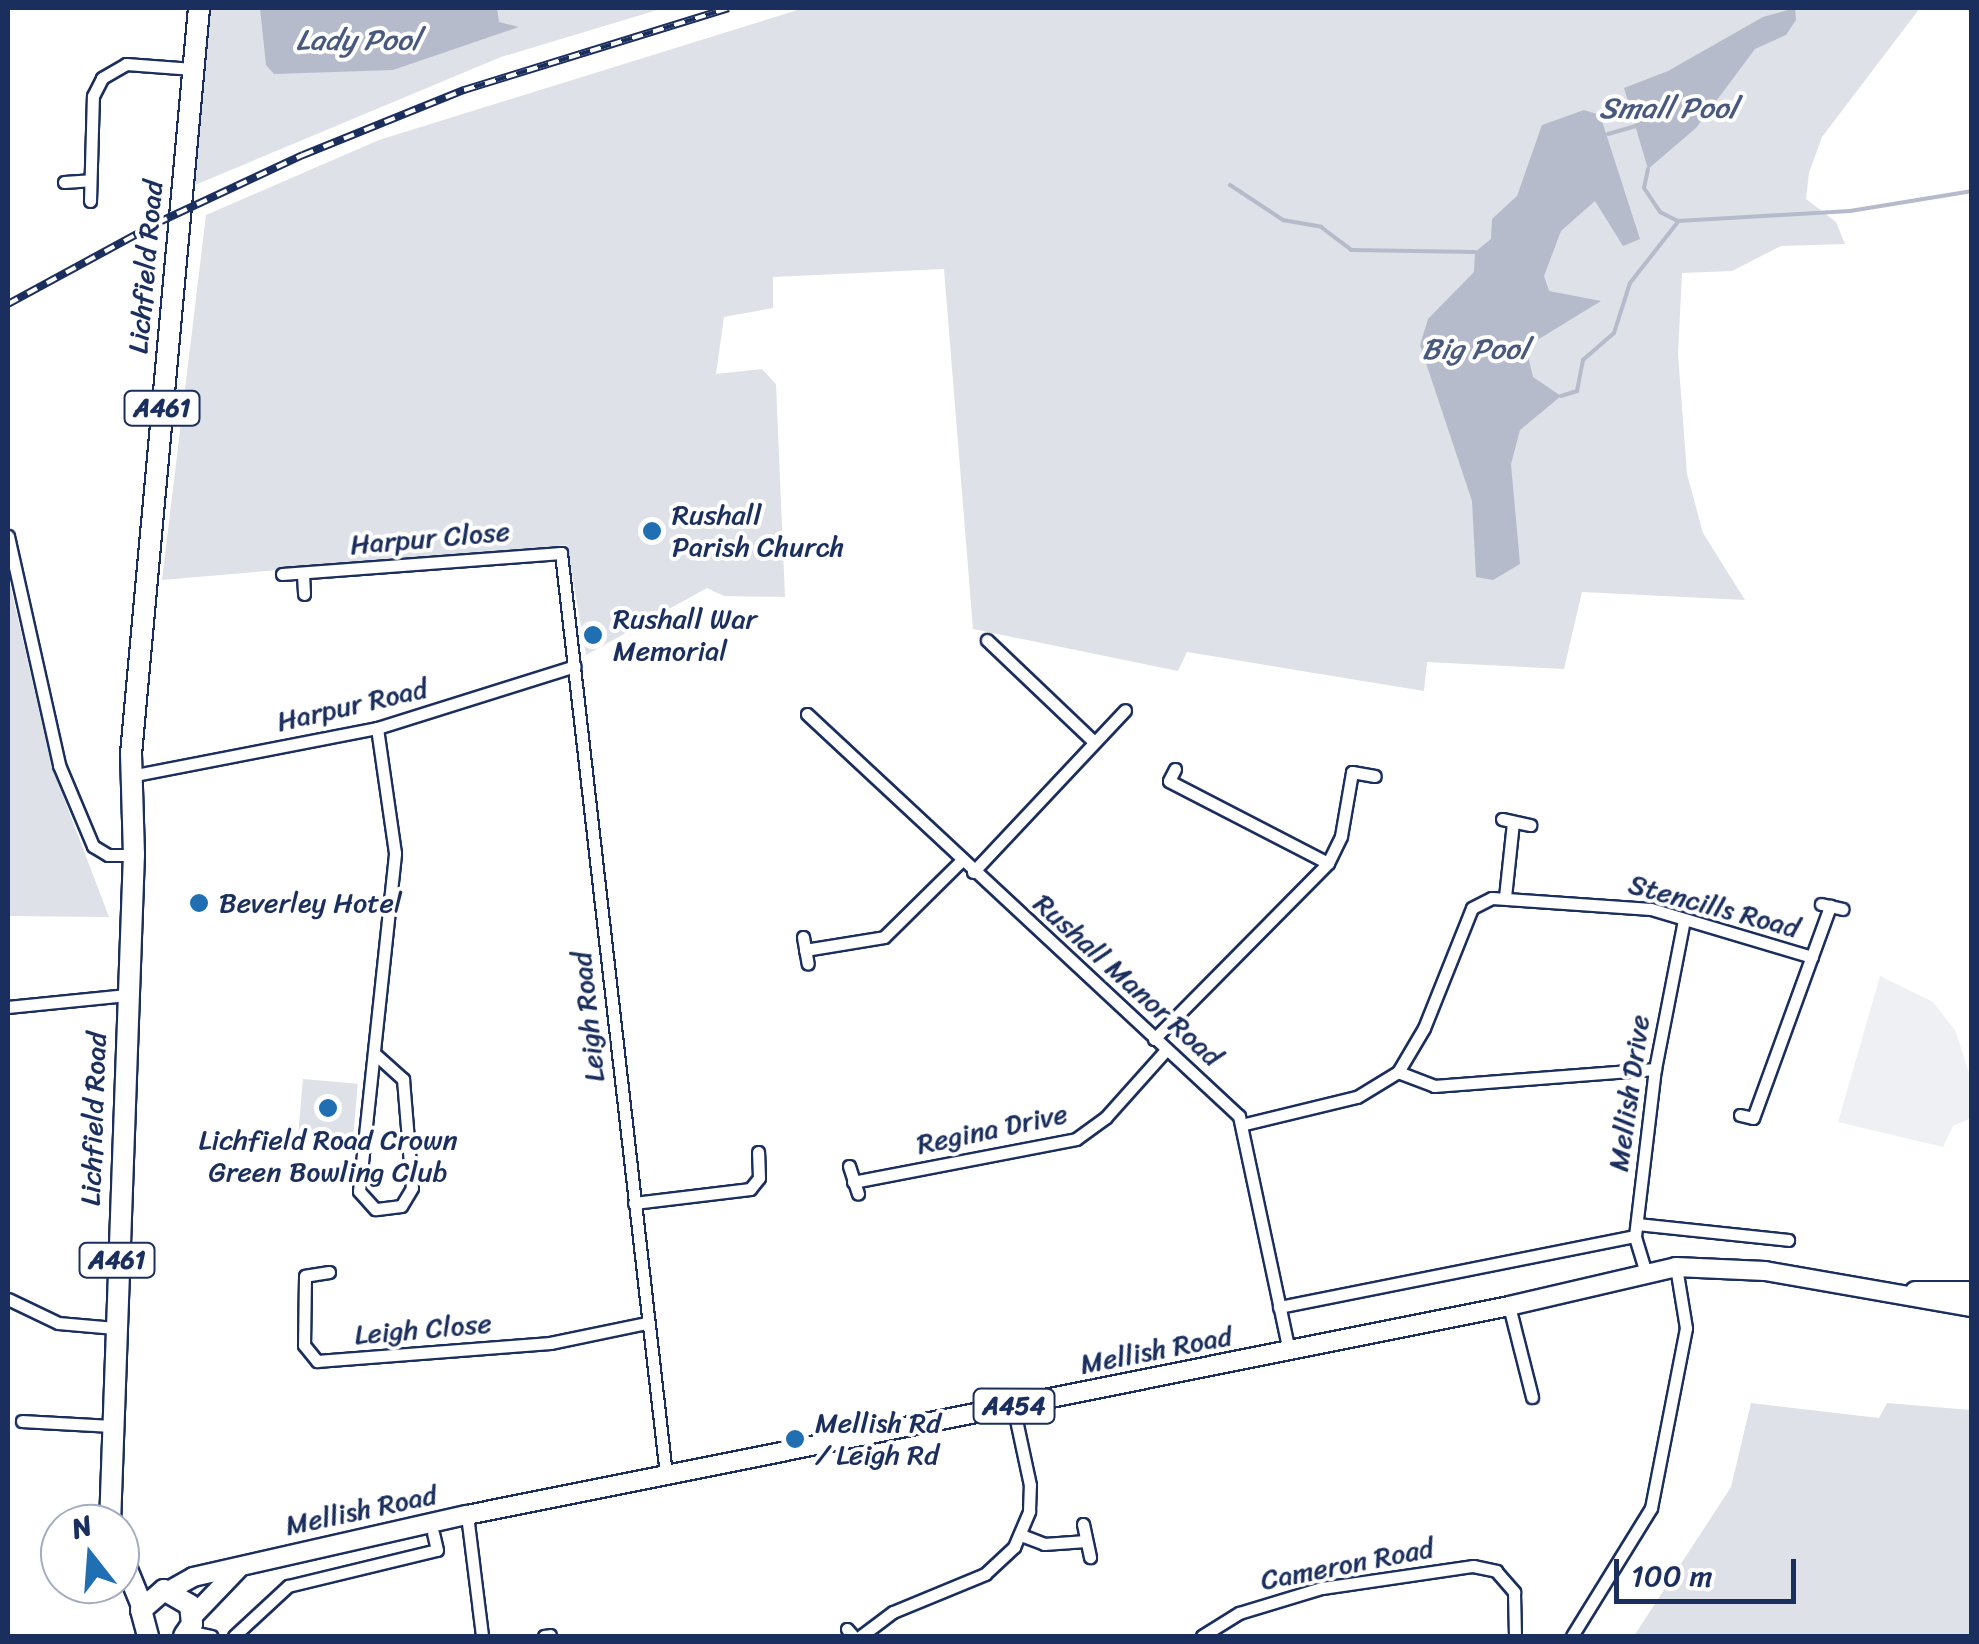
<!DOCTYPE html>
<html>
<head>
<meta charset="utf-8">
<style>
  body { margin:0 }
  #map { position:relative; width:1979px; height:1644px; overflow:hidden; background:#fff; font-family:Sriracha,sans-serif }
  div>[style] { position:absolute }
  .built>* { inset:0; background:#eff0f4 }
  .green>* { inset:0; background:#dee1e7; transform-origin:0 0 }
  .water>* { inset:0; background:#b5bbca }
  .stream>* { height:4px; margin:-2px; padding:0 2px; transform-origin:2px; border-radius:2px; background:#b5bbca }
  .roads { filter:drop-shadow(2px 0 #1b2f5e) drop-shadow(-2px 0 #1b2f5e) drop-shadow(0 2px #1b2f5e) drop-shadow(0 -2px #1b2f5e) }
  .street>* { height:11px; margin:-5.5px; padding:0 5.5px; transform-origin:5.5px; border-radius:5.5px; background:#fff }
  .primary>* { height:18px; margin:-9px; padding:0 9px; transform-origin:9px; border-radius:9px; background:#fff }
  .highway>* { height:20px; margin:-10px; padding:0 10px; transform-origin:10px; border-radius:10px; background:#fff }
  .rail>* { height:8px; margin-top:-4px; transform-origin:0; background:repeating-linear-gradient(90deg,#fff 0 11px,#1b2f5e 0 22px); box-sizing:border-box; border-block:2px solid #1b2f5e }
  .dots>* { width:28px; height:28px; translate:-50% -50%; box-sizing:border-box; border:5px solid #fff; border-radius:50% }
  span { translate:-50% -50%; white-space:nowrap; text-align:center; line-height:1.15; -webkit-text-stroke:8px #fff; paint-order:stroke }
  .shield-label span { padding:2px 8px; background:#fff; border:2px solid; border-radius:8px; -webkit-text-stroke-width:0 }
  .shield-label { font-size:25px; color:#1b2f5e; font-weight:700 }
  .street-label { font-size:28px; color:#1b2f5e }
  .poi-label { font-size:28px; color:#1b2f5e }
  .left { translate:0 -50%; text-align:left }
  .water-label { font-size:30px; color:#49597e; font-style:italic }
  .frame { position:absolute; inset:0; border:10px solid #1b2f5e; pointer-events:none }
  .north { position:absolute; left:40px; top:1504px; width:100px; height:100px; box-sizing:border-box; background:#fff; border:2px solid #a4acbf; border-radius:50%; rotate:343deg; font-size:28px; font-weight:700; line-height:40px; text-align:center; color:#1b2f5e }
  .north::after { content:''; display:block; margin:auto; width:35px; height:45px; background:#1f6fb2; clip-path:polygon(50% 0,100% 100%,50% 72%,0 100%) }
  .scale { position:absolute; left:1614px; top:1559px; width:182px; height:45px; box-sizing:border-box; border:5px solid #1b2f5e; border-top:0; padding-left:12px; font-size:30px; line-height:35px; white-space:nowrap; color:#1b2f5e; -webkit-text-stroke:8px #fff; paint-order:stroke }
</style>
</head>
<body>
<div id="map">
  <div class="built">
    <i style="clip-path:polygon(1880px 976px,1933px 1002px,1955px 1030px,1971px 1079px,1971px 1118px,1953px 1126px,1943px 1147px,1838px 1122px)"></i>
  </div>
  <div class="green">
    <i style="clip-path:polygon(208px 8px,664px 8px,501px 57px,195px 185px)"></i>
    <i style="clip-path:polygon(804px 8px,1920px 8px,1822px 137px,1809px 173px,1806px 199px,1836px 222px,1845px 244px,1781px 246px,1732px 271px,1682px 273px,1678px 354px,1687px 474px,1703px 533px,1745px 600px,1582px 592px,1564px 669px,1427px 662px,1424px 691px,1187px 652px,1178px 671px,973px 629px,944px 269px,773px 277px,773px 308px,724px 317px,716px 374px,762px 369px,776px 384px,785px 597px,724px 596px,707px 588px,586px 655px,567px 545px,162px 580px,206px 215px,379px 140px)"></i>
    <i style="clip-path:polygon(8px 575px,52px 767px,109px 917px,8px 916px)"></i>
    <i style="left:303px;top:1079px;width:55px;height:52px;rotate:5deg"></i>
    <i style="clip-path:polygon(1751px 1403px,1879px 1418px,1887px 1403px,1971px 1410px,1971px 1636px,1634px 1636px,1731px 1487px)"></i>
  </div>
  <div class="water">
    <i style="clip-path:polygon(260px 8px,497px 8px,499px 22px,519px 27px,393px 70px,274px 74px,266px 65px)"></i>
    <i style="clip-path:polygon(1795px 8px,1796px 20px,1786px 35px,1755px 49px,1696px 128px,1648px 169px,1624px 88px,1668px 71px,1763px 17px)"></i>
    <i style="clip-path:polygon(1584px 110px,1600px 115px,1640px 239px,1623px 246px,1595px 201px,1561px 231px,1544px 276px,1549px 291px,1601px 301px,1534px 342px,1528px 356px,1533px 377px,1561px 396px,1520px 430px,1511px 464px,1520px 564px,1493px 580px,1476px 577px,1472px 501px,1420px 345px,1428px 319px,1474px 272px,1475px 252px,1491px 239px,1492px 219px,1517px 196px,1542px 125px)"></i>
  </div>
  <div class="stream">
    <i style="left:1608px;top:134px;width:29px;rotate:-16deg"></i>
    <i style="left:1648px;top:169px;width:19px;rotate:102deg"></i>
    <i style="left:1644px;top:188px;width:29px;rotate:56deg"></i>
    <i style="left:1660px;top:212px;width:20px;rotate:27deg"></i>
    <i style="left:1678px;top:221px;width:172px;rotate:-3.3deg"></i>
    <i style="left:1850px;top:211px;width:124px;rotate:-9.3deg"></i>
    <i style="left:1230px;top:185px;width:64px;rotate:33.4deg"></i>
    <i style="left:1283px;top:220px;width:39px;rotate:10deg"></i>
    <i style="left:1321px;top:227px;width:38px;rotate:37deg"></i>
    <i style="left:1351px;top:250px;width:124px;rotate:0.9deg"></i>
    <i style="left:1561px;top:396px;width:17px;rotate:-17deg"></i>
    <i style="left:1577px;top:391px;width:32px;rotate:-79deg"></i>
    <i style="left:1583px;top:360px;width:41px;rotate:-41.1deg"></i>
    <i style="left:1614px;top:333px;width:52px;rotate:-72.3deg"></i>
    <i style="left:1630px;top:283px;width:76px;rotate:-51.9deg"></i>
  </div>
  <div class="roads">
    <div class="street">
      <i style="left:64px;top:182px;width:26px;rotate:-4deg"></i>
      <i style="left:90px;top:201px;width:105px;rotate:-88.4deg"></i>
      <i style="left:93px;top:96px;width:20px;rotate:-63deg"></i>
      <i style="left:102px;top:78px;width:28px;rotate:-30deg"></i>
      <i style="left:126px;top:64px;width:67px;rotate:4.3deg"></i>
      <i style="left:8px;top:536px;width:235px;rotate:77.4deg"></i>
      <i style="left:59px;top:765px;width:88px;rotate:67.2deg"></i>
      <i style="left:93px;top:846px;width:17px;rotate:31deg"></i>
      <i style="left:108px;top:855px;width:26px"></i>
      <i style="left:282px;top:574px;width:280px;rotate:-4.3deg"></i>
      <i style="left:561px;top:553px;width:928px;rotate:83.5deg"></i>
      <i style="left:303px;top:574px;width:20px;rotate:87deg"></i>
      <i style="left:987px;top:640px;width:146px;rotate:43.6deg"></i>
      <i style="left:807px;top:714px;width:590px;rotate:42.94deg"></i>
      <i style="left:1239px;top:1116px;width:240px;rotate:78deg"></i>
      <i style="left:1175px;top:769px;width:13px;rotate:117deg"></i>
      <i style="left:1169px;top:781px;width:179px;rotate:27.3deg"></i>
      <i style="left:135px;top:775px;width:247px;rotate:-11deg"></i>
      <i style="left:377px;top:728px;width:207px;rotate:-17.4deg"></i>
      <i style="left:1502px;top:819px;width:29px;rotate:12deg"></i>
      <i style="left:973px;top:872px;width:222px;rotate:-46.8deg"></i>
      <i style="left:1505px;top:897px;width:75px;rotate:-83.9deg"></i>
      <i style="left:1821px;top:904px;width:22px;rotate:13deg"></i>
      <i style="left:803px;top:937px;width:27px;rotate:80deg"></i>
      <i style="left:805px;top:950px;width:80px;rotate:-9.3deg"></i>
      <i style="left:884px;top:937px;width:108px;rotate:-44.6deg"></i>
      <i style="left:8px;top:1007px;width:119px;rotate:-5.8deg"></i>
      <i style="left:1154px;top:1039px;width:247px;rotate:-45.3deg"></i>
      <i style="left:1328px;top:863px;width:30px;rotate:-64deg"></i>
      <i style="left:1341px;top:836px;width:65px;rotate:-80.2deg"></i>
      <i style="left:1352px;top:772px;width:23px;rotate:10deg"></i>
      <i style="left:375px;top:1054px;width:38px;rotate:42deg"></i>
      <i style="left:403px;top:1079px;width:109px;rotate:85.3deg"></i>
      <i style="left:412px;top:1188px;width:21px;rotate:121deg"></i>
      <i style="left:401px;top:1206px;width:26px;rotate:173deg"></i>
      <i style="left:375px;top:1209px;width:24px;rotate:-132deg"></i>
      <i style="left:359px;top:1191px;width:340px;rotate:-83.9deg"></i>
      <i style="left:395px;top:853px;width:126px;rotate:-98.2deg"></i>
      <i style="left:1398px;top:1072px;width:39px;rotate:21deg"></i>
      <i style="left:1434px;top:1086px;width:222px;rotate:-4.4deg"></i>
      <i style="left:1740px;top:1115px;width:13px;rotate:13deg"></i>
      <i style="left:1753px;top:1118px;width:226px;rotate:-70deg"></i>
      <i style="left:1245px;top:1124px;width:115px;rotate:-13.6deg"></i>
      <i style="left:1357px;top:1097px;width:48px;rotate:-31.4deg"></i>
      <i style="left:1398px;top:1072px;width:51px;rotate:-59.4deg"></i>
      <i style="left:1424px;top:1028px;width:129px;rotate:-68.2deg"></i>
      <i style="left:1472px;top:908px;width:22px;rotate:-27deg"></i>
      <i style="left:1492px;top:898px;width:159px;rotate:4deg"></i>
      <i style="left:1651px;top:909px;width:168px;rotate:16.6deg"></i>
      <i style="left:849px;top:1166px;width:29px;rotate:72deg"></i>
      <i style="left:853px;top:1182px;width:227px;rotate:-10.9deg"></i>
      <i style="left:1076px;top:1139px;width:37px;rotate:-36deg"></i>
      <i style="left:1106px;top:1117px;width:90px;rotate:-48.2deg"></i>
      <i style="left:634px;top:1203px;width:117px;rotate:-6.9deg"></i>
      <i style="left:750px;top:1189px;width:14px;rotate:-51deg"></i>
      <i style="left:759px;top:1178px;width:26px;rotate:-92deg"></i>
      <i style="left:1637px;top:1224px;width:152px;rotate:6deg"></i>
      <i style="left:329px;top:1272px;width:24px;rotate:171deg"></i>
      <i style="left:305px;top:1276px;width:69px;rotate:90.8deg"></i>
      <i style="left:304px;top:1345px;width:21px;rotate:51deg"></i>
      <i style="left:317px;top:1361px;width:234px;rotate:-4.4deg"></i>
      <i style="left:550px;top:1343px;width:99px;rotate:-11.7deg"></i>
      <i style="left:1646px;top:1273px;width:39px;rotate:-107deg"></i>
      <i style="left:1635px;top:1236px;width:168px;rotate:-83.2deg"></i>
      <i style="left:1655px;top:1069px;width:152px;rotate:-79deg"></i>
      <i style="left:8px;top:1299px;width:55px;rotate:25.6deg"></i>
      <i style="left:58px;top:1323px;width:57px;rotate:5deg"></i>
      <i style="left:1509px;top:1306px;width:94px;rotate:75.8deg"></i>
      <i style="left:1279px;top:1307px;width:363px;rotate:-11.3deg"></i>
      <i style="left:22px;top:1421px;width:89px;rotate:3.2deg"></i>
      <i style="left:467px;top:1515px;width:122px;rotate:82.9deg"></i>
      <i style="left:1083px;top:1524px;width:34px;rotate:78deg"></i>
      <i style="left:1021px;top:1535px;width:25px;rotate:21deg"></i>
      <i style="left:1044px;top:1544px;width:42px;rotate:-4.1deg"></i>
      <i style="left:847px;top:1629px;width:9px;rotate:49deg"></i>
      <i style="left:189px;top:1631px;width:23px;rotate:13deg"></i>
      <i style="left:234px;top:1636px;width:74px;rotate:-42.8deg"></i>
      <i style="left:288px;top:1586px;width:153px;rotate:-13.6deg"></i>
      <i style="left:437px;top:1550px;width:17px;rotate:-103deg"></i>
      <i style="left:544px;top:1636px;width:6px;rotate:-9deg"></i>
      <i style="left:861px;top:1636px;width:40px;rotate:-37deg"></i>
      <i style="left:893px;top:1612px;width:100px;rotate:-22.4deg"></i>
      <i style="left:985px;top:1574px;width:40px;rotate:-43deg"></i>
      <i style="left:1014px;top:1547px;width:39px;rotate:-67deg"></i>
      <i style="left:1029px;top:1511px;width:26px;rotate:-88deg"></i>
      <i style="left:1030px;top:1485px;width:81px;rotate:-102.1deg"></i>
      <i style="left:1202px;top:1636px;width:44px;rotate:-31.9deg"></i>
      <i style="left:1239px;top:1613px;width:87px;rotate:-16.8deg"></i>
      <i style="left:1322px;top:1588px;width:153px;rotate:-8.3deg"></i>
      <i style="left:1473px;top:1566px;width:24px;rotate:12deg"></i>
      <i style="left:1496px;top:1571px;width:28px;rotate:49deg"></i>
      <i style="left:1514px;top:1592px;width:44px;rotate:88.7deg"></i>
      <i style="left:1572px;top:1636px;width:150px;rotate:-58.3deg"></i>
      <i style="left:1651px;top:1508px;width:183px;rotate:-79deg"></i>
      <i style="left:1686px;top:1328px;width:62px;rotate:-99.3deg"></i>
    </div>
    <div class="primary">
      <i style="left:1915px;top:1291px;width:57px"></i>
      <i style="left:170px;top:1590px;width:26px;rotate:-29deg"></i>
      <i style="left:193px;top:1577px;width:281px;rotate:-12.8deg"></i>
      <i style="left:467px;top:1515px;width:1063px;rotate:-11.34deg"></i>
      <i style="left:1509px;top:1306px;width:171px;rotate:-13.1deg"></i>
      <i style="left:1676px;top:1267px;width:89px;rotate:2.6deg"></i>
      <i style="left:1765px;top:1271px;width:210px;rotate:9.9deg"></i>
      <i style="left:193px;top:1616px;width:65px;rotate:-46.2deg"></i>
    </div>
    <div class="highway">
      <i style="left:110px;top:1524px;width:669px;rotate:-87.95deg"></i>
      <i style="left:134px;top:855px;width:101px;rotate:-91.7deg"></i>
      <i style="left:131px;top:754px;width:749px;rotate:-84.79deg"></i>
      <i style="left:120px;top:1552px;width:58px;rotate:67.8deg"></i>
      <i style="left:148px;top:1636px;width:27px;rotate:-105deg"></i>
      <i style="left:141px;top:1610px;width:30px;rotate:-41deg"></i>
      <i style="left:164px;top:1590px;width:30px;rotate:30deg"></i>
      <i style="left:190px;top:1605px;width:19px;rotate:84deg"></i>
      <i style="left:192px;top:1624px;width:14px;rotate:124deg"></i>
    </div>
  </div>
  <div class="rail">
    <i style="left:8px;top:304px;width:170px;rotate:-28.5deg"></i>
    <i style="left:157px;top:223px;width:161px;rotate:-25deg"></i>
    <i style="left:303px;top:155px;width:174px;rotate:-22deg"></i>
    <i style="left:464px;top:90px;width:277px;rotate:-17.2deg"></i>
  </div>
  <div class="dots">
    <i style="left:652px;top:531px;background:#1f6fb2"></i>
    <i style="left:593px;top:635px;background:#1f6fb2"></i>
    <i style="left:199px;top:903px;background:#1f6fb2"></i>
    <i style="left:328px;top:1108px;background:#1f6fb2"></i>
    <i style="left:795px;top:1439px;background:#1f6fb2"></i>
  </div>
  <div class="shield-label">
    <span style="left:162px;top:408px">A461</span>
    <span style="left:117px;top:1260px">A461</span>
    <span style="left:1014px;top:1406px">A454</span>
  </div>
  <div class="street-label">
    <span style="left:146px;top:267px;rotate:-85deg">Lichfield Road</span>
    <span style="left:430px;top:538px;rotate:-5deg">Harpur Close</span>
    <span style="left:352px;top:705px;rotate:-13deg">Harpur Road</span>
    <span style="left:1714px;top:906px;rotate:15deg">Stencills Road</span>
    <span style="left:1128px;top:980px;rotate:42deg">Rushall Manor Road</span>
    <span style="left:588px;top:1017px;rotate:-96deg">Leigh Road</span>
    <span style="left:1629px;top:1093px;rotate:-82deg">Mellish Drive</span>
    <span style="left:94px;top:1119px;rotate:-88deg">Lichfield Road</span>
    <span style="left:992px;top:1129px;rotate:-12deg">Regina Drive</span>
    <span style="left:423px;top:1329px;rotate:-5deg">Leigh Close</span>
    <span style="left:1156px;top:1350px;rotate:-11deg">Mellish Road</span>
    <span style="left:361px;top:1510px;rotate:-12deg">Mellish Road</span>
    <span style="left:1347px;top:1564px;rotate:-11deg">Cameron Road</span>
  </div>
  <div class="poi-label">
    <span class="left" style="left:672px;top:531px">Rushall<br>Parish Church</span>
    <span class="left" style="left:613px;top:635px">Rushall War<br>Memorial</span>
    <span class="left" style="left:219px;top:903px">Beverley Hotel</span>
    <span style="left:328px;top:1156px">Lichfield Road Crown<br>Green Bowling Club</span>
    <span class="left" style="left:815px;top:1439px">Mellish Rd<br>/ Leigh Rd</span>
  </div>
  <div class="water-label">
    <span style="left:358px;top:40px">Lady Pool</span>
    <span style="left:1668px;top:108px">Small Pool</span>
    <span style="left:1475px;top:349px">Big Pool</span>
  </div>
  <div class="frame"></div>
  <div class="north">N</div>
  <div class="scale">100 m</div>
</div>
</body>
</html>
